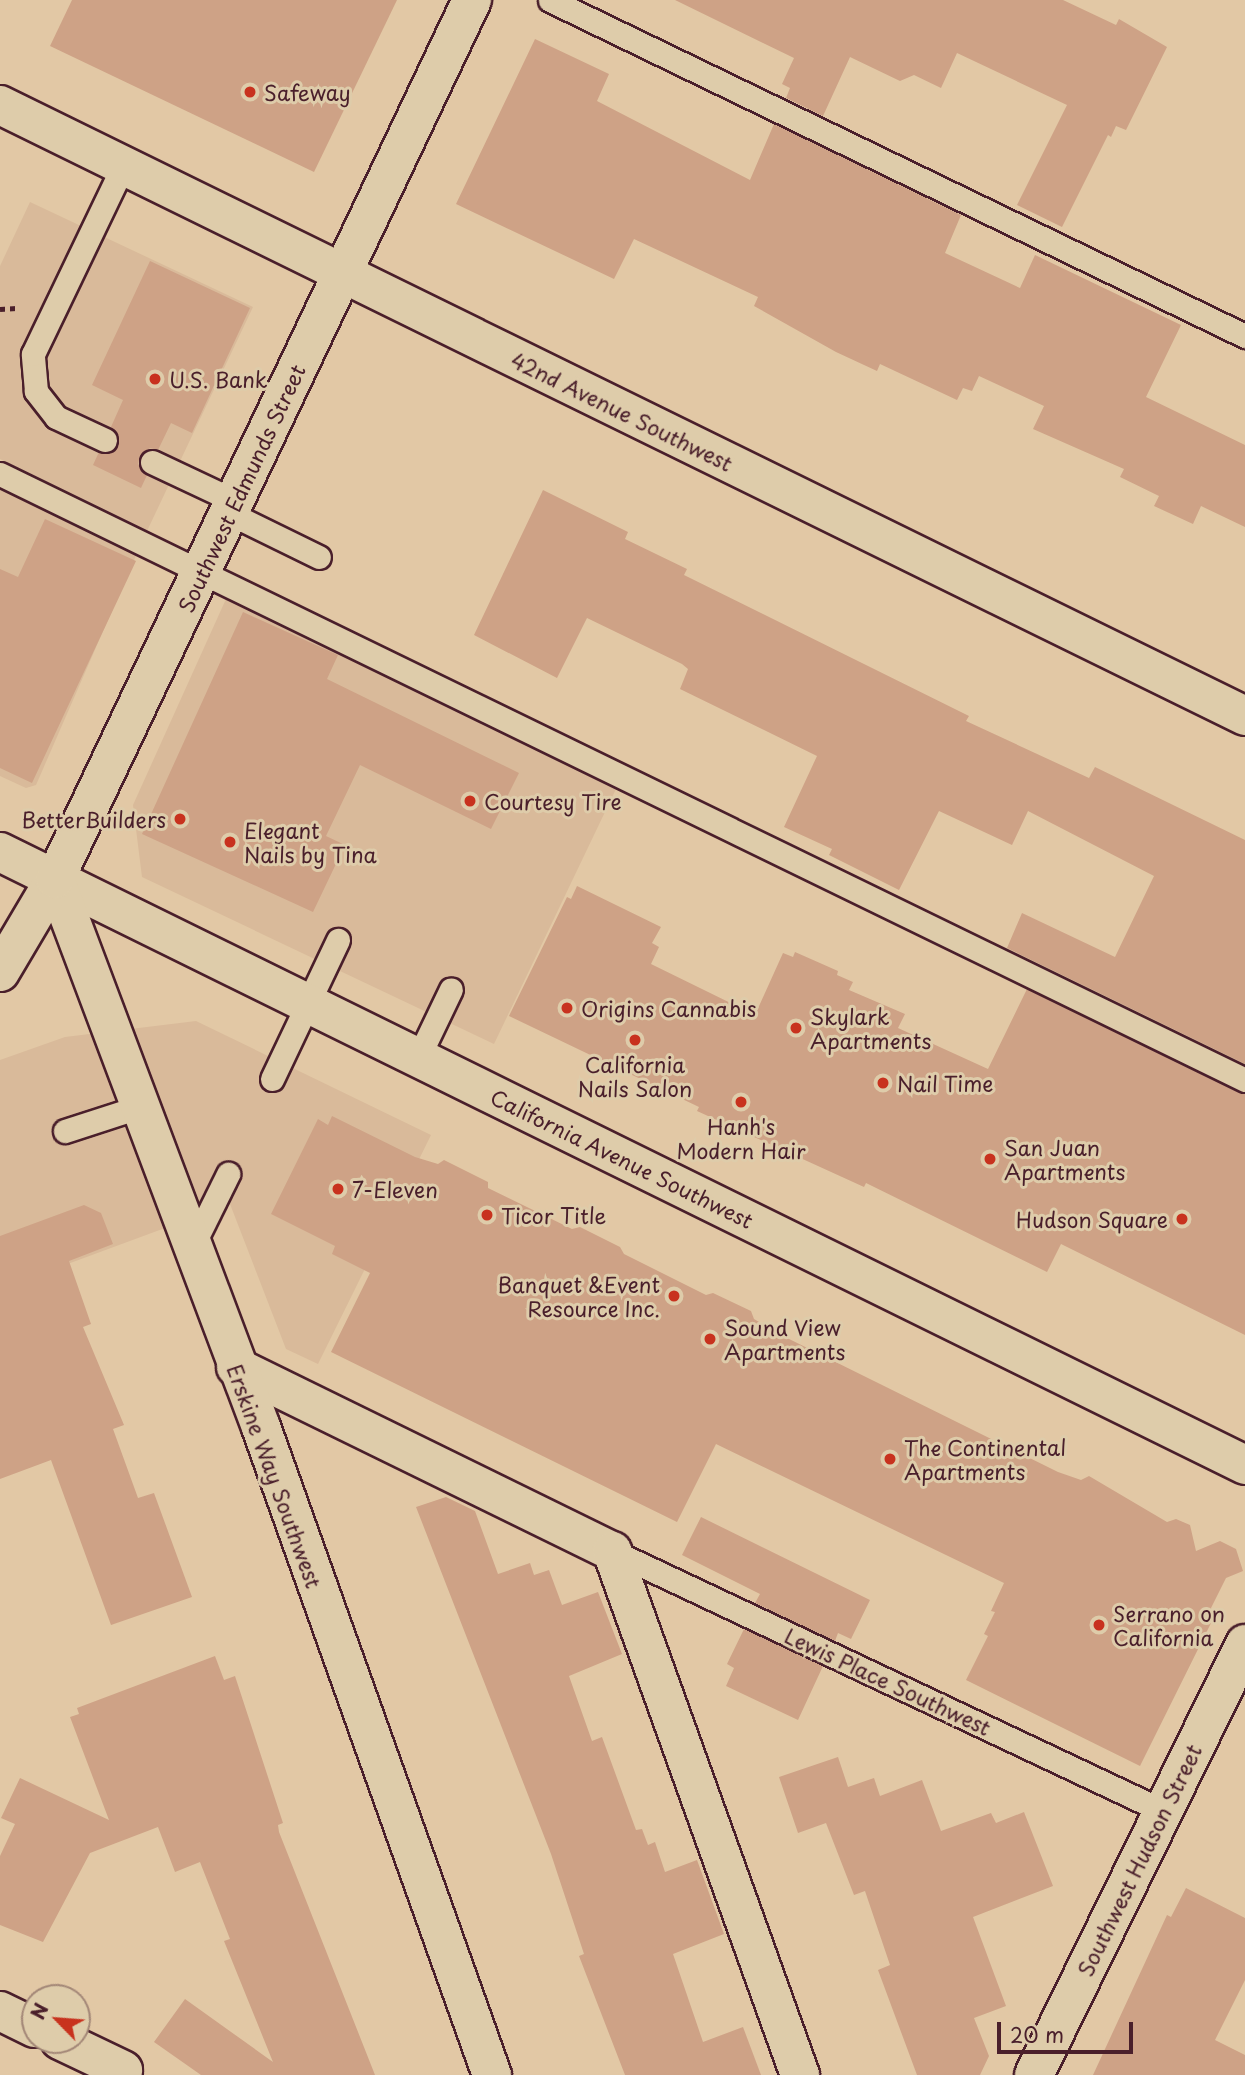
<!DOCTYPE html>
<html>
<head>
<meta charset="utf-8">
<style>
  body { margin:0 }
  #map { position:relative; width:1245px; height:2075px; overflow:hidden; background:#e2c8a5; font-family:"Playpen Sans",sans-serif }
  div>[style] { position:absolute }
  .built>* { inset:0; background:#d9ba9a }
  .building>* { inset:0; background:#cea286 }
  .path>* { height:4.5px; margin-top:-2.25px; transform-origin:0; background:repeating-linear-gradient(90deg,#4a1f2b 0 5px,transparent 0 10px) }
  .roads { filter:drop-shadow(2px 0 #4a1f2b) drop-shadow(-2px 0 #4a1f2b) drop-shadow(0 2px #4a1f2b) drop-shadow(0 -2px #4a1f2b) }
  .lane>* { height:23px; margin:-11.5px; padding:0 11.5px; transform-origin:11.5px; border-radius:11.5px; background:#deccaa }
  .street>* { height:38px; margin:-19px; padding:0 19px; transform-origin:19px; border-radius:19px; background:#deccaa }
  .secondary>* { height:38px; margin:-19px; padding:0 19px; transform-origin:19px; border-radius:19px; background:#deccaa }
  .dots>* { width:19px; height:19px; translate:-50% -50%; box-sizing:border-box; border:4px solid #deccaa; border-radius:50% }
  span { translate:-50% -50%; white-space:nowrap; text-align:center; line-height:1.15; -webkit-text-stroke:6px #deccaa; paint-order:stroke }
  .poi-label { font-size:21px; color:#4a1f2b }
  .left { translate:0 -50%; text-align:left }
  .right { translate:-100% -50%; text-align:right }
  .street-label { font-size:21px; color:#4a1f2b }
  .north { position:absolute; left:21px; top:1984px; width:70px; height:70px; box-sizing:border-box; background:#deccaa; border:2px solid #a38777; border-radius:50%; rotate:295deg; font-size:19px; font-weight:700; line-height:28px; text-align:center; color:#4a1f2b }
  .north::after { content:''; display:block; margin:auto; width:24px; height:32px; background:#c8321e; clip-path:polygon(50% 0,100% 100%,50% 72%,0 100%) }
  .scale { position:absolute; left:997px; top:2022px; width:136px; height:32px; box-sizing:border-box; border:4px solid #4a1f2b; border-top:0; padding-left:9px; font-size:21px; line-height:24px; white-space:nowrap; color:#4a1f2b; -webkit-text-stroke:5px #deccaa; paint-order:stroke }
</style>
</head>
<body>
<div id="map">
  <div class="built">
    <i style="clip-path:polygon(30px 202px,253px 307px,147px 531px,0 459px,0 266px)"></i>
    <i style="clip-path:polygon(0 485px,138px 551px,36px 785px,26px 788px,0 776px)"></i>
    <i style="clip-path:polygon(226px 599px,616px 789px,494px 1044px,142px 877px,133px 805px)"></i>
    <i style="clip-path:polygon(196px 1021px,431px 1135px,318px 1364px,286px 1349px,230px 1204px,0 1289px,0 1060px,65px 1037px)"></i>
  </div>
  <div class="building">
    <i style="clip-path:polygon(72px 0,397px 0,314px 172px,50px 46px)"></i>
    <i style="clip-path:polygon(675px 0,1063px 0,1116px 25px,1119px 19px,1167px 47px,1126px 130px,1116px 126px,1111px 137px,1108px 135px,1062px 227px,1017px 205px,1067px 105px,957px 53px,941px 88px,914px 75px,900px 81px,850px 57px,823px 116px,786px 98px,790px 88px,782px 84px,794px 58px)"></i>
    <i style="clip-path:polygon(535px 39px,609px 74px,597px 101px,750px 180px,774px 124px,961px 215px,945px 253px,1020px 288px,1035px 255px,1181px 325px,1146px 397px,1245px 445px,1245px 527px,1201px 506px,1193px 524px,1154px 506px,1159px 496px,1120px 477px,1124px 469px,1033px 429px,1044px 406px,979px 376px,972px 391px,963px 388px,957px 400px,880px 364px,877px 371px,836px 352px,754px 306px,758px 297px,634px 239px,614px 279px,456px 204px)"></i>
    <i style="clip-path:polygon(150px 261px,250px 308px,192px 433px,171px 423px,158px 450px,150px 448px,140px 455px,138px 464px,147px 475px,141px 488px,93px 465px,99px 452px,107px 454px,117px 447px,119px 438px,111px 427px,123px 400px,92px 385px)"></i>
    <i style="clip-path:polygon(543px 490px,628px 532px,625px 539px,687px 569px,684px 575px,969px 716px,966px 721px,1089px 778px,1095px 767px,1245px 840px,1245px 1064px,1007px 948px,1022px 913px,1115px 957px,1154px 876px,1028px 811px,1012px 845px,939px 811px,899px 890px,829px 855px,832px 849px,784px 827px,817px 756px,680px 689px,688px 669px,682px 664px,587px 618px,557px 678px,474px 635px)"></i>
    <i style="clip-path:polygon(45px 519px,136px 561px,32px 783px,0 768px,0 569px,18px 577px)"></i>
    <i style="clip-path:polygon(243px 612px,338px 655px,327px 679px,519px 773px,491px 829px,360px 765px,326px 836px,345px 845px,313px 912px,142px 834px)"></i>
    <i style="clip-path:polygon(577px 886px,661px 927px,652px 943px,659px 947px,651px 964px,755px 1015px,783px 953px,793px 957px,795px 952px,838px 971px,837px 975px,853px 982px,849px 990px,905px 1014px,898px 1028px,988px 1069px,1027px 989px,1245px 1094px,1245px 1335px,1061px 1244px,1047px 1272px,866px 1183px,864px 1187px,697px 1111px,699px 1107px,509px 1016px,567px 897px,571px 899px)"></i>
    <i style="clip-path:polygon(332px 1116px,415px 1157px,438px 1164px,444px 1160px,488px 1182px,488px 1188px,572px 1229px,580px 1227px,620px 1247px,624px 1254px,706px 1295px,713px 1293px,751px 1311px,754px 1319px,779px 1334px,1058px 1472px,1081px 1480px,1089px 1476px,1167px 1522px,1176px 1519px,1190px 1525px,1196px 1551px,1220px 1541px,1236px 1549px,1243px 1571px,1226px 1578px,1211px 1608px,1214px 1617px,1140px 1766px,966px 1680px,988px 1636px,984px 1634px,995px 1612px,991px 1611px,1004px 1583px,716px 1444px,677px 1522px,331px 1352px,370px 1273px,332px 1254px,335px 1246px,271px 1214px,318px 1119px,328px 1125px)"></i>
    <i style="clip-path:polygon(84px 1205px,101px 1213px,113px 1244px,69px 1261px,91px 1324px,83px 1327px,124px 1425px,113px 1429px,138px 1498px,154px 1493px,192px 1597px,111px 1625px,51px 1460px,0 1479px,0 1236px)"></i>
    <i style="clip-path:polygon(446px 1497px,475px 1511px,498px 1574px,530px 1563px,534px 1575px,549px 1570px,562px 1605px,598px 1592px,622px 1654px,569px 1676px,592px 1741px,602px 1737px,636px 1830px,642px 1829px,648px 1845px,655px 1842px,665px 1872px,697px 1860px,724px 1934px,673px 1954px,703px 2042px,743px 2027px,761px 2075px,625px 2075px,579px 1956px,584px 1954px,551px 1854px,416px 1507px)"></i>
    <i style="clip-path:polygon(701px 1517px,870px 1600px,851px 1639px,838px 1633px,835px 1641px,755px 1603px,760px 1594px,682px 1555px)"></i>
    <i style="clip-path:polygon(744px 1629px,823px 1666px,798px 1720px,726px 1686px,734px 1668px,727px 1664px)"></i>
    <i style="clip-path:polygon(215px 1656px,224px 1680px,235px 1676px,283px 1823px,278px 1825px,279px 1832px,375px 2075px,201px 2075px,154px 2042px,185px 1999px,273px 2062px,224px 1941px,230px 1939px,200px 1862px,175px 1872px,158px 1827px,90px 1853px,43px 1942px,0 1925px,0 1856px,15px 1824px,1px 1818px,20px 1778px,109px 1820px,70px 1717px,79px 1714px,77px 1708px)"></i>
    <i style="clip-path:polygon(838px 1757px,848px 1787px,874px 1778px,880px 1796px,922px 1780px,941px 1831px,991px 1813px,996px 1823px,1024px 1812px,1053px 1886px,973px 1917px,1006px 2006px,974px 2018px,989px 2056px,980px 2075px,917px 2075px,878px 1970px,890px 1965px,865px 1891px,854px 1895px,826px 1823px,798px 1833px,779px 1777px)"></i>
    <i style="clip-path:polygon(1186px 1888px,1245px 1918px,1245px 1980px,1215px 2040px,1245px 2055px,1245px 2075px,1093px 2075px,1167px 1915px,1171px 1917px)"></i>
  </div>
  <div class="path">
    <i style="left:0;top:309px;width:17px;rotate:-3deg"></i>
  </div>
  <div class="roads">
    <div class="lane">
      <i style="left:550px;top:0;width:772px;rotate:25.8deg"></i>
      <i style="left:105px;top:440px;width:54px;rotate:-154.9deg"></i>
      <i style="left:56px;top:417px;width:33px;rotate:-128deg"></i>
      <i style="left:36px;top:391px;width:37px;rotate:-95deg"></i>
      <i style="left:33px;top:354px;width:208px;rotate:-64.4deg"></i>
      <i style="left:152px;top:462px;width:92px;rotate:25.2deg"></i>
      <i style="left:0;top:474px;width:1385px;rotate:25.95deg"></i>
      <i style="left:229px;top:513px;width:100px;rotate:26.1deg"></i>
      <i style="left:418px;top:1058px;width:76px;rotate:-64.4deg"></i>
      <i style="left:272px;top:1079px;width:154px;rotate:-64.6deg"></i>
      <i style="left:65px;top:1131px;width:78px;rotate:-18deg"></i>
      <i style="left:191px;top:1249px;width:84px;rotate:-63.7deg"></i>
      <i style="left:612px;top:1551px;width:609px;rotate:25.26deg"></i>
    </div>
    <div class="street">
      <i style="left:0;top:105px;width:1387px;rotate:26.14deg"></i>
      <i style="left:236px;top:1367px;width:419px;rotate:26.1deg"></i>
      <i style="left:612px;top:1551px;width:557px;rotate:70.26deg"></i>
      <i style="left:0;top:2011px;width:39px;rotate:26deg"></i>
      <i style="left:60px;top:2040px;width:70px;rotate:25.5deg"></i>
      <i style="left:1034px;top:2075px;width:480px;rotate:-63.9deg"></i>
    </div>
    <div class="secondary">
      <i style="left:0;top:852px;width:1388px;rotate:26.21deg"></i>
      <i style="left:55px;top:879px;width:585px;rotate:69.4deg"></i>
      <i style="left:261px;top:1427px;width:688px;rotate:70.38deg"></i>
      <i style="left:0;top:972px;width:108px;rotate:-59.4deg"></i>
      <i style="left:55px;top:879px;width:973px;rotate:-64.62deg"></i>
    </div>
  </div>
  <div class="dots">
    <i style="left:250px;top:92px;background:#c8321e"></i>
    <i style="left:155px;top:379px;background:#c8321e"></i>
    <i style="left:470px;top:801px;background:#c8321e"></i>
    <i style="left:180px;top:819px;background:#c8321e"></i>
    <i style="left:230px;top:842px;background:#c8321e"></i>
    <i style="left:567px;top:1008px;background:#c8321e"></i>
    <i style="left:796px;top:1028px;background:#c8321e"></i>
    <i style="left:635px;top:1040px;background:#c8321e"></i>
    <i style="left:883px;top:1083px;background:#c8321e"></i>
    <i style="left:741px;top:1102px;background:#c8321e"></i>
    <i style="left:990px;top:1159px;background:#c8321e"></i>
    <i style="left:338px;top:1189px;background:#c8321e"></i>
    <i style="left:487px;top:1215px;background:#c8321e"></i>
    <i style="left:1182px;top:1219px;background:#c8321e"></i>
    <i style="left:674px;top:1296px;background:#c8321e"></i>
    <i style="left:710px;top:1339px;background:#c8321e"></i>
    <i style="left:890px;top:1459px;background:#c8321e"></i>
    <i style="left:1099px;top:1625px;background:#c8321e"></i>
  </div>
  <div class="poi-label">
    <span class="left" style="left:264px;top:92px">Safeway</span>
    <span class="left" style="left:169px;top:379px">U.S. Bank</span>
    <span class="left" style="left:484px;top:801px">Courtesy Tire</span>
    <span class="right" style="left:166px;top:819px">BetterBuilders</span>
    <span class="left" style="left:244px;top:842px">Elegant<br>Nails by Tina</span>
    <span class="left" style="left:581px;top:1008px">Origins Cannabis</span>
    <span class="left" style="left:810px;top:1028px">Skylark<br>Apartments</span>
    <span style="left:635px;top:1076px">California<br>Nails Salon</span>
    <span class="left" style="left:897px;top:1083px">Nail Time</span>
    <span style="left:741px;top:1138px">Hanh's<br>Modern Hair</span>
    <span class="left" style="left:1004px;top:1159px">San Juan<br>Apartments</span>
    <span class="left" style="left:352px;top:1189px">7-Eleven</span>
    <span class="left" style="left:501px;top:1215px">Ticor Title</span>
    <span class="right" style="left:1168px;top:1219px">Hudson Square</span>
    <span class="right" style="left:660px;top:1296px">Banquet &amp;Event<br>Resource Inc.</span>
    <span class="left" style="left:724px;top:1339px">Sound View<br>Apartments</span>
    <span class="left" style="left:904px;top:1459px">The Continental<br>Apartments</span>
    <span class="left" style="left:1113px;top:1625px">Serrano on<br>California</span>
  </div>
  <div class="street-label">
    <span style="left:622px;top:411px;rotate:26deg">42nd Avenue Southwest</span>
    <span style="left:241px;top:488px;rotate:-65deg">Southwest Edmunds Street</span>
    <span style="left:622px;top:1158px;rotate:26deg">California Avenue Southwest</span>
    <span style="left:275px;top:1476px;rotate:70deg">Erskine Way Southwest</span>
    <span style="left:888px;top:1681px;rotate:25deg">Lewis Place Southwest</span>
    <span style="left:1139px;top:1860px;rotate:-64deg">Southwest Hudson Street</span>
  </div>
  <div class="north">N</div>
  <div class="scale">20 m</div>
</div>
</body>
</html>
